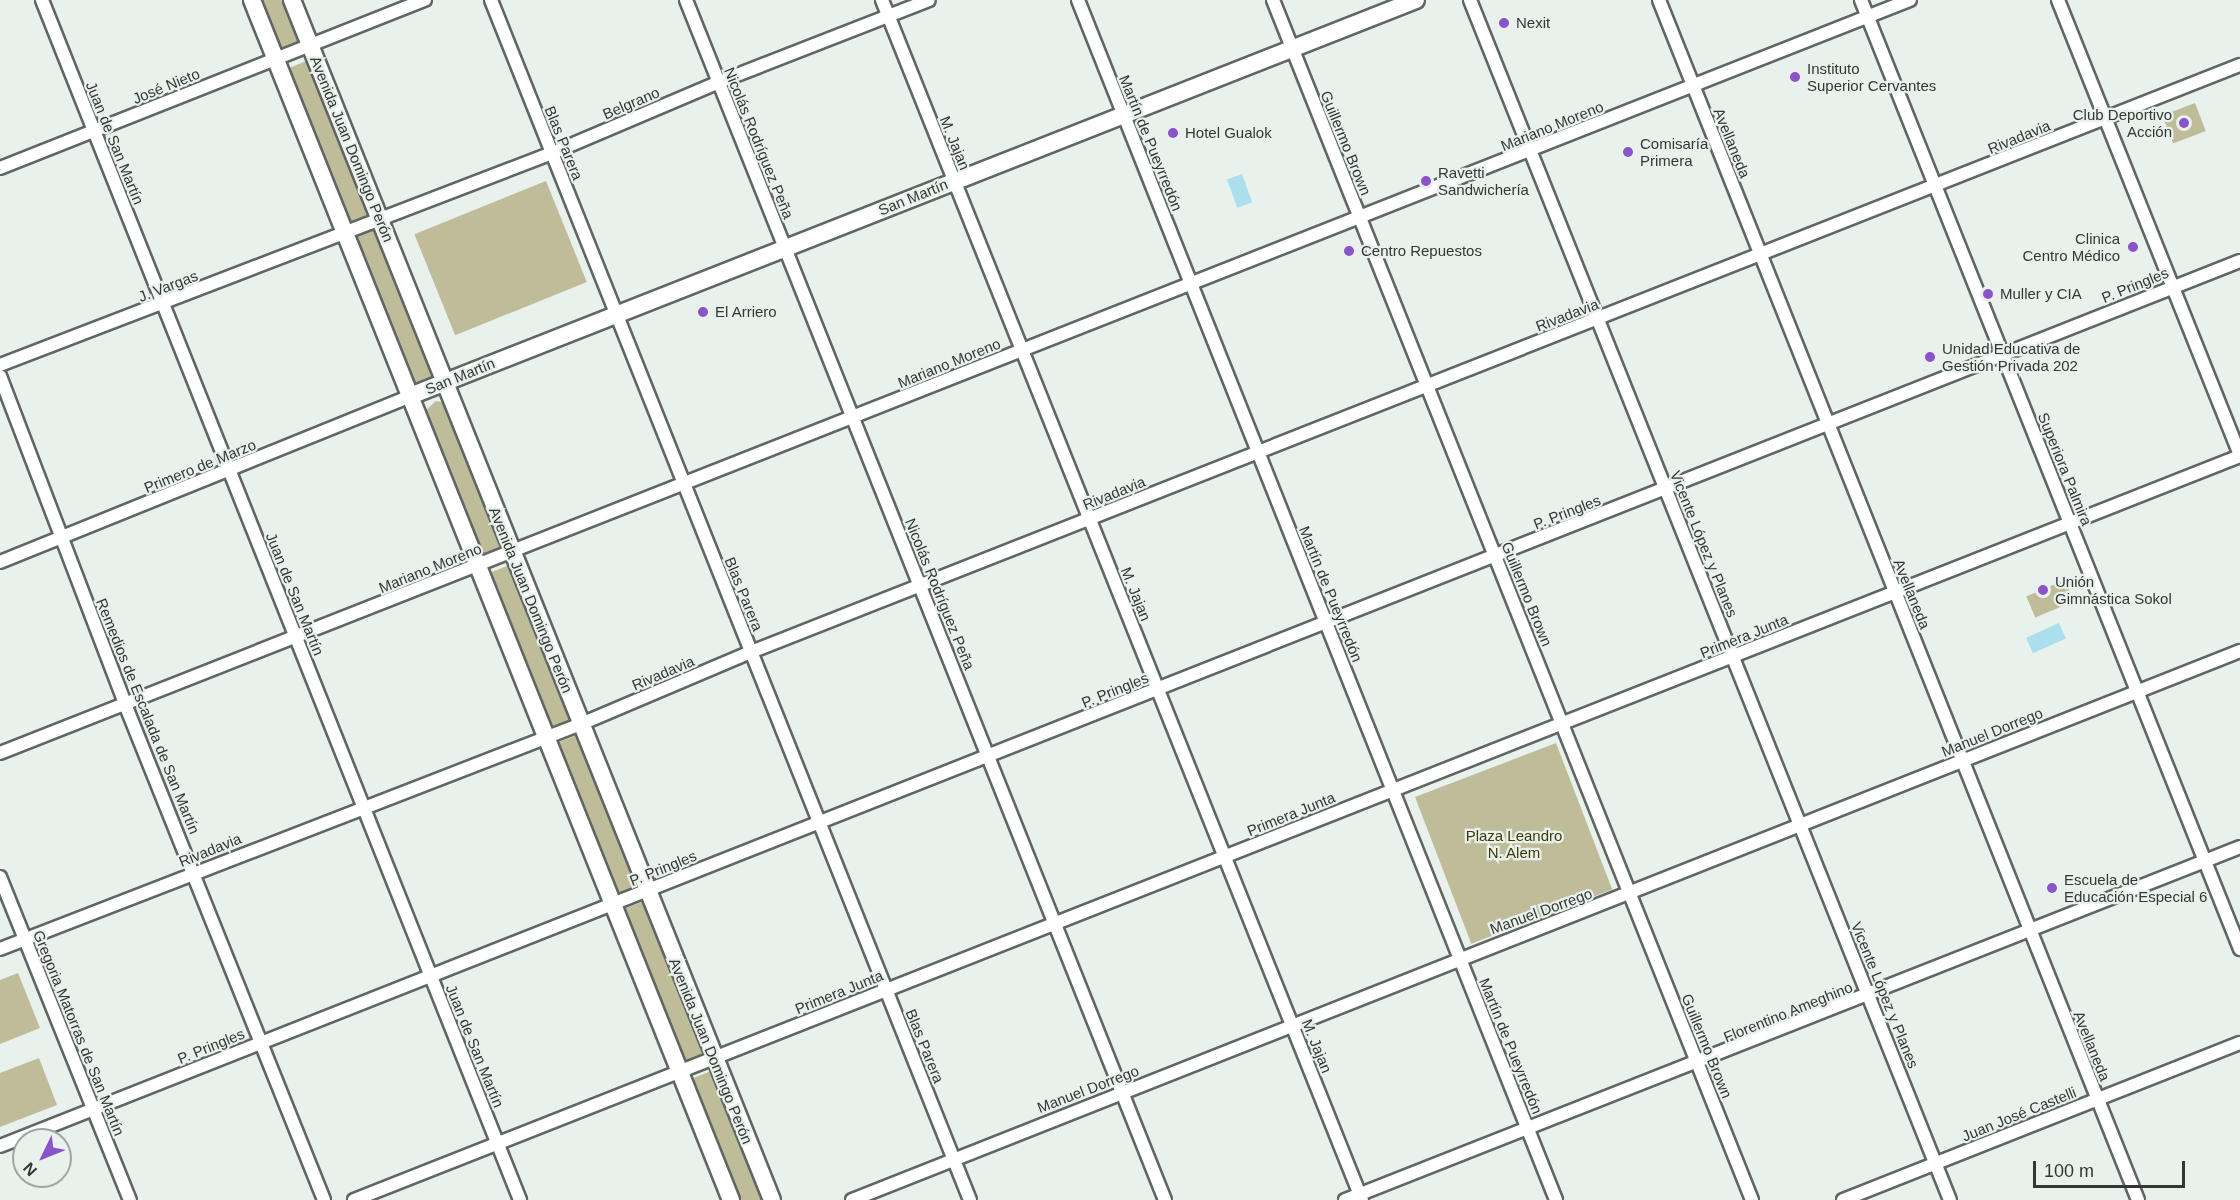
<!DOCTYPE html>
<html>
<head>
<meta charset="utf-8">
<style>
  body { margin:0 }
  #map { position:relative; width:2240px; height:1200px; overflow:hidden; background:#e8f1ec; font-family:Helvetica,sans-serif }
  div>[style] { position:absolute }
  .green>* { inset:0; background:#bfbd99; transform-origin:0 0 }
  .water>* { inset:0; background:#abdfee; transform-origin:0 0 }
  .roads { filter:drop-shadow(2px 0 #606763) drop-shadow(-2px 0 #606763) drop-shadow(0 2px #606763) drop-shadow(0 -2px #606763) }
  .street>* { height:12px; margin:-6px; padding:0 6px; transform-origin:6px; border-radius:6px; background:#fff }
  .secondary>* { height:16px; margin:-8px; padding:0 8px; transform-origin:8px; border-radius:8px; background:#fff }
  .dots>* { width:16px; height:16px; translate:-50% -50%; box-sizing:border-box; border:3px solid #e8f1ec; border-radius:50% }
  span { translate:-50% -50%; white-space:nowrap; text-align:center; line-height:1.15; -webkit-text-stroke:4.5px #e8f1ec; paint-order:stroke }
  .poi-label { font-size:15px; color:#343735 }
  .left { translate:0 -50%; text-align:left }
  .right { translate:-100% -50%; text-align:right }
  .street-label { font-size:15px; color:#343735 }
  .park-label { font-size:15px; color:#3e3a03 }
  .north { position:absolute; left:12px; top:1128px; width:60px; height:60px; box-sizing:border-box; background:#e8f1ec; border:2px solid #a0a7a3; border-radius:50%; rotate:227deg; font-size:16px; font-weight:700; line-height:24px; text-align:center; color:#343735 }
  .north::after { content:''; display:block; margin:auto; width:21px; height:27px; background:#8b53ca; clip-path:polygon(50% 0,100% 100%,50% 72%,0 100%) }
  .scale { position:absolute; left:2033px; top:1161px; width:152px; height:27px; box-sizing:border-box; border:3px solid #343735; border-top:0; padding-left:8px; font-size:18px; line-height:21px; white-space:nowrap; color:#343735; -webkit-text-stroke:4px #e8f1ec; paint-order:stroke }
</style>
</head>
<body>
<div id="map">
  <div class="green">
    <i style="clip-path:polygon(255px 0,285px 0,303px 44px,277px 55px)"></i>
    <i style="left:309px;top:60px;width:169px;height:29px;rotate:68deg"></i>
    <i style="left:2195px;top:103px;width:30px;height:35px;rotate:69deg"></i>
    <i style="left:546px;top:181px;width:109px;height:142px;rotate:68deg"></i>
    <i style="clip-path:polygon(377px 228px,435px 376px,432px 383px,416px 389px,351px 237px)"></i>
    <i style="clip-path:polygon(436px 401px,447px 403px,505px 551px,481px 560px,423px 413px)"></i>
    <i style="left:512px;top:564px;width:169px;height:27px;rotate:68deg"></i>
    <i style="left:2065px;top:580px;width:23px;height:42px;rotate:67deg"></i>
    <i style="left:580px;top:734px;width:167px;height:27px;rotate:69deg"></i>
    <i style="left:1556px;top:743px;width:157px;height:151px;rotate:69deg"></i>
    <i style="left:647px;top:900px;width:168px;height:27px;rotate:69deg"></i>
    <i style="clip-path:polygon(18px 973px,40px 1028px,0 1044px,0 980px)"></i>
    <i style="clip-path:polygon(39px 1058px,57px 1105px,0 1127px,0 1073px)"></i>
    <i style="left:711px;top:1071px;width:139px;height:25px;rotate:68deg"></i>
  </div>
  <div class="water">
    <i style="left:1242px;top:174px;width:30px;height:16px;rotate:70deg"></i>
    <i style="left:2059px;top:623px;width:17px;height:36px;rotate:66deg"></i>
  </div>
  <div class="roads">
    <div class="street">
      <i style="left:42px;top:0;width:1292px;rotate:68.28deg"></i>
      <i style="left:491px;top:0;width:1292px;rotate:68.24deg"></i>
      <i style="left:686px;top:0;width:1292px;rotate:68.24deg"></i>
      <i style="left:882px;top:0;width:1292px;rotate:68.2deg"></i>
      <i style="left:1078px;top:0;width:1292px;rotate:68.28deg"></i>
      <i style="left:1273px;top:0;width:1292px;rotate:68.24deg"></i>
      <i style="left:1470px;top:0;width:1292px;rotate:68.2deg"></i>
      <i style="left:1659px;top:0;width:1292px;rotate:68.24deg"></i>
      <i style="left:1861px;top:0;width:1022px;rotate:68.23deg"></i>
      <i style="left:2058px;top:0;width:491px;rotate:68.2deg"></i>
      <i style="left:0;top:168px;width:457px;rotate:-21.6deg"></i>
      <i style="left:0;top:365px;width:591px;rotate:-21.01deg"></i>
      <i style="left:552px;top:153px;width:181px;rotate:-23deg"></i>
      <i style="left:719px;top:82px;width:225px;rotate:-21.3deg"></i>
      <i style="left:0;top:376px;width:351px;rotate:69.1deg"></i>
      <i style="left:125px;top:704px;width:534px;rotate:68.14deg"></i>
      <i style="left:0;top:562px;width:442px;rotate:-22deg"></i>
      <i style="left:0;top:753px;width:2053px;rotate:-21.52deg"></i>
      <i style="left:0;top:877px;width:348px;rotate:68.1deg"></i>
      <i style="left:0;top:949px;width:623px;rotate:-21.17deg"></i>
      <i style="left:581px;top:724px;width:185px;rotate:-23deg"></i>
      <i style="left:751px;top:652px;width:1601px;rotate:-21.52deg"></i>
      <i style="left:0;top:1146px;width:2408px;rotate:-21.56deg"></i>
      <i style="left:354px;top:1200px;width:2027px;rotate:-21.53deg"></i>
      <i style="left:852px;top:1200px;width:1493px;rotate:-21.58deg"></i>
      <i style="left:1345px;top:1200px;width:962px;rotate:-21.52deg"></i>
      <i style="left:1843px;top:1200px;width:427px;rotate:-21.6deg"></i>
    </div>
    <div class="secondary">
      <i style="left:252px;top:0;width:1292px;rotate:68.24deg"></i>
      <i style="left:292px;top:0;width:1292px;rotate:68.2deg"></i>
      <i style="left:410px;top:396px;width:1081px;rotate:-21.49deg"></i>
    </div>
  </div>
  <div class="dots">
    <i style="left:1504px;top:23px;background:#8b53ca"></i>
    <i style="left:1795px;top:77px;background:#8b53ca"></i>
    <i style="left:2184px;top:123px;background:#8b53ca"></i>
    <i style="left:1173px;top:133px;background:#8b53ca"></i>
    <i style="left:1628px;top:152px;background:#8b53ca"></i>
    <i style="left:1426px;top:181px;background:#8b53ca"></i>
    <i style="left:2133px;top:247px;background:#8b53ca"></i>
    <i style="left:1349px;top:251px;background:#8b53ca"></i>
    <i style="left:1988px;top:294px;background:#8b53ca"></i>
    <i style="left:703px;top:312px;background:#8b53ca"></i>
    <i style="left:1930px;top:357px;background:#8b53ca"></i>
    <i style="left:2043px;top:590px;background:#8b53ca"></i>
    <i style="left:2052px;top:888px;background:#8b53ca"></i>
  </div>
  <div class="poi-label">
    <span class="left" style="left:1516px;top:23px">Nexit</span>
    <span class="left" style="left:1807px;top:77px">Instituto<br>Superior Cervantes</span>
    <span class="right" style="left:2172px;top:123px">Club Deportivo<br>Acción</span>
    <span class="left" style="left:1185px;top:133px">Hotel Gualok</span>
    <span class="left" style="left:1640px;top:152px">Comisaría<br>Primera</span>
    <span class="left" style="left:1438px;top:181px">Ravetti<br>Sandwichería</span>
    <span class="right" style="left:2120px;top:247px">Clinica<br>Centro Médico</span>
    <span class="left" style="left:1361px;top:251px">Centro Repuestos</span>
    <span class="left" style="left:2000px;top:294px">Muller y CIA</span>
    <span class="left" style="left:715px;top:312px">El Arriero</span>
    <span class="left" style="left:1942px;top:357px">Unidad Educativa de<br>Gestión Privada 202</span>
    <span class="left" style="left:2055px;top:590px">Unión<br>Gimnástica Sokol</span>
    <span class="left" style="left:2064px;top:888px">Escuela de<br>Educación Especial 6</span>
  </div>
  <div class="street-label">
    <span style="left:166px;top:86px;rotate:-22deg">José Nieto</span>
    <span style="left:631px;top:103px;rotate:-23deg">Belgrano</span>
    <span style="left:1552px;top:126px;rotate:-22deg">Mariano Moreno</span>
    <span style="left:2019px;top:137px;rotate:-22deg">Rivadavia</span>
    <span style="left:115px;top:143px;rotate:68deg">Juan de San Martín</span>
    <span style="left:564px;top:143px;rotate:68deg">Blas Parera</span>
    <span style="left:759px;top:143px;rotate:68deg">Nicolás Rodríguez Peña</span>
    <span style="left:955px;top:143px;rotate:68deg">M. Jajan</span>
    <span style="left:1151px;top:143px;rotate:68deg">Martín de Pueyrredón</span>
    <span style="left:1346px;top:143px;rotate:68deg">Guillermo Brown</span>
    <span style="left:1732px;top:143px;rotate:68deg">Avellaneda</span>
    <span style="left:352px;top:149px;rotate:68deg">Avenida Juan Domingo Perón</span>
    <span style="left:913px;top:197px;rotate:-22deg">San Martín</span>
    <span style="left:2135px;top:285px;rotate:-22deg">P. Pringles</span>
    <span style="left:168px;top:286px;rotate:-21deg">J. Vargas</span>
    <span style="left:1567px;top:315px;rotate:-21deg">Rivadavia</span>
    <span style="left:949px;top:363px;rotate:-22deg">Mariano Moreno</span>
    <span style="left:460px;top:376px;rotate:-22deg">San Martín</span>
    <span style="left:200px;top:466px;rotate:-22deg">Primero de Marzo</span>
    <span style="left:2065px;top:469px;rotate:68deg">Superiora Palmira</span>
    <span style="left:1114px;top:493px;rotate:-22deg">Rivadavia</span>
    <span style="left:1567px;top:512px;rotate:-21deg">P. Pringles</span>
    <span style="left:1704px;top:544px;rotate:68deg">Vicente López y Planes</span>
    <span style="left:430px;top:568px;rotate:-22deg">Mariano Moreno</span>
    <span style="left:295px;top:594px;rotate:68deg">Juan de San Martín</span>
    <span style="left:744px;top:594px;rotate:68deg">Blas Parera</span>
    <span style="left:940px;top:594px;rotate:68deg">Nicolás Rodríguez Peña</span>
    <span style="left:1136px;top:594px;rotate:68deg">M. Jajan</span>
    <span style="left:1331px;top:594px;rotate:68deg">Martín de Pueyrredón</span>
    <span style="left:1527px;top:594px;rotate:68deg">Guillermo Brown</span>
    <span style="left:1912px;top:594px;rotate:68deg">Avellaneda</span>
    <span style="left:531px;top:600px;rotate:68deg">Avenida Juan Domingo Perón</span>
    <span style="left:1744px;top:636px;rotate:-22deg">Primera Junta</span>
    <span style="left:663px;top:673px;rotate:-23deg">Rivadavia</span>
    <span style="left:1115px;top:690px;rotate:-22deg">P. Pringles</span>
    <span style="left:148px;top:716px;rotate:68deg">Remedios de Escalada de San Martín</span>
    <span style="left:1992px;top:732px;rotate:-22deg">Manuel Dorrego</span>
    <span style="left:1291px;top:814px;rotate:-22deg">Primera Junta</span>
    <span style="left:210px;top:850px;rotate:-22deg">Rivadavia</span>
    <span style="left:663px;top:868px;rotate:-22deg">P. Pringles</span>
    <span style="left:1541px;top:911px;rotate:-20deg">Manuel Dorrego</span>
    <span style="left:839px;top:992px;rotate:-22deg">Primera Junta</span>
    <span style="left:1885px;top:995px;rotate:68deg">Vicente López y Planes</span>
    <span style="left:1788px;top:1012px;rotate:-22deg">Florentino Ameghino</span>
    <span style="left:79px;top:1033px;rotate:68deg">Gregoria Matorras de San Martín</span>
    <span style="left:211px;top:1046px;rotate:-22deg">P. Pringles</span>
    <span style="left:475px;top:1046px;rotate:68deg">Juan de San Martín</span>
    <span style="left:925px;top:1046px;rotate:68deg">Blas Parera</span>
    <span style="left:1317px;top:1046px;rotate:68deg">M. Jajan</span>
    <span style="left:1511px;top:1046px;rotate:68deg">Martín de Pueyrredón</span>
    <span style="left:1707px;top:1046px;rotate:68deg">Guillermo Brown</span>
    <span style="left:2092px;top:1046px;rotate:68deg">Avellaneda</span>
    <span style="left:711px;top:1051px;rotate:68deg">Avenida Juan Domingo Perón</span>
    <span style="left:1088px;top:1089px;rotate:-21deg">Manuel Dorrego</span>
    <span style="left:2019px;top:1114px;rotate:-22deg">Juan José Castelli</span>
  </div>
  <div class="park-label">
    <span style="left:1514px;top:844px">Plaza Leandro<br>N. Alem</span>
  </div>
  <div class="north">N</div>
  <div class="scale">100 m</div>
</div>
</body>
</html>
